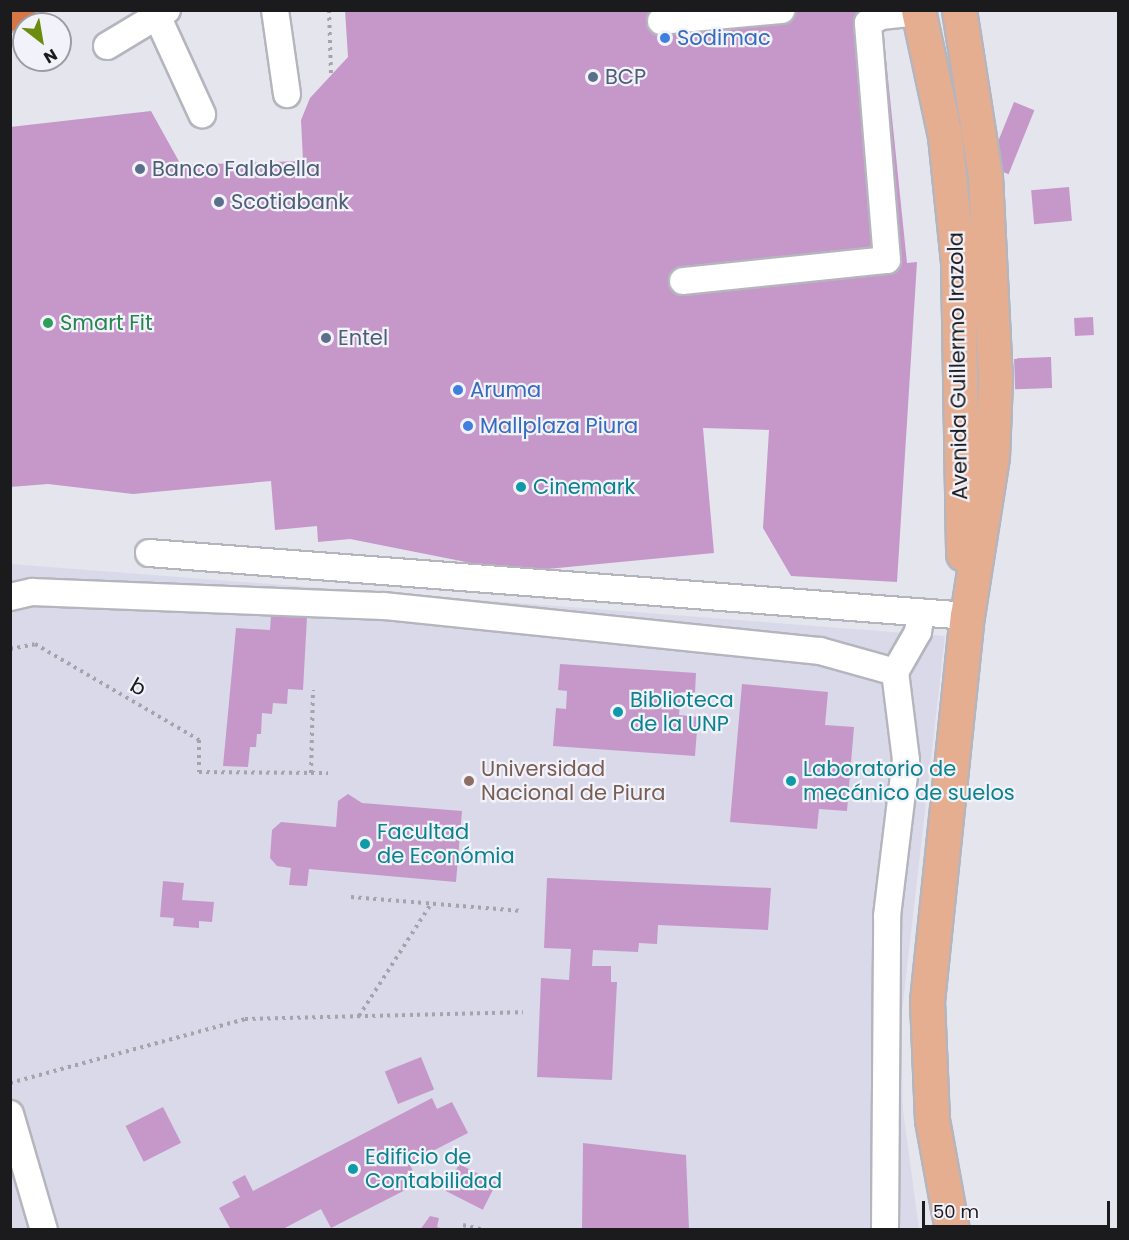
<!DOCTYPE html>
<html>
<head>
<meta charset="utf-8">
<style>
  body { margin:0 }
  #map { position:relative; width:1129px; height:1240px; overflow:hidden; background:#e5e5ee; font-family:Poppins,sans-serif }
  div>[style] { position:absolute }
  .built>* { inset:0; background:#d9d9e9 }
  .building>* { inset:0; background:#c698c9; transform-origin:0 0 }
  .path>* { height:4px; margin-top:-2px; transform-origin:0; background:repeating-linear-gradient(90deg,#a4a4ab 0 3px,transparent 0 7.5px) }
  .roads { filter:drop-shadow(2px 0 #b5b5be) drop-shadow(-2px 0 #b5b5be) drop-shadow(0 2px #b5b5be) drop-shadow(0 -2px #b5b5be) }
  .minor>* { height:26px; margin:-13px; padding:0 13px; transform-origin:13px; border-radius:13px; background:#fff }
  .major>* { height:33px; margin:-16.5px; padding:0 16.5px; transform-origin:16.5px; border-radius:16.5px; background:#e6ae90 }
  .highway>* { height:33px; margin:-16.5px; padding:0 16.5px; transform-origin:16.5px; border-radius:16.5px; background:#d67846 }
  .dots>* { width:16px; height:16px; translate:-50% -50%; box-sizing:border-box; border:3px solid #f2f2fb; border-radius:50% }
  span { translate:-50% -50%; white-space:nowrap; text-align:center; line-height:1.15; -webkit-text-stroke:4.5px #f2f2fb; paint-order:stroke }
  .shop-label { font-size:21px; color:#366cbe }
  .left { translate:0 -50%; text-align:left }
  .service-label { font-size:21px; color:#4e5e75 }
  .leisure-label { font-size:21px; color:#27864d }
  .street-label { font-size:21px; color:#1b1b1e }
  .culture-label { font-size:21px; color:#0d838f }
  .education-label { font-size:21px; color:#785e54 }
  .frame { position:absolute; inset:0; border:12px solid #1b1b1e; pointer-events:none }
  .north { position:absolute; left:12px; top:12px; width:60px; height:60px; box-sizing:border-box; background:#f2f2fb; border:2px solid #9c9ca3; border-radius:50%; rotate:149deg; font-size:16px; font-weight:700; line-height:24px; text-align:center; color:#1b1b1e }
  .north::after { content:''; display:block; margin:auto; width:21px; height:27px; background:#6c8c10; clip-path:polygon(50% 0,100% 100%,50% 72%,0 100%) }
  .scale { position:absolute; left:922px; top:1201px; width:188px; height:27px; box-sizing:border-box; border:3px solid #1b1b1e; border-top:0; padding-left:8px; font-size:18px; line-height:21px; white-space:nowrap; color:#1b1b1e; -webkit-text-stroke:4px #f2f2fb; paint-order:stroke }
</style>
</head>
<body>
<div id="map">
  <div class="built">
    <i style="clip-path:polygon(10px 564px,945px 636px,901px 1020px,903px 1110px,919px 1229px,11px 1229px)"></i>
  </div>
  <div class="building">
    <i style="clip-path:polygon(345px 10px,881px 10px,907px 263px,917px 262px,897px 582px,791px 576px,763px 528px,769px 430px,703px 428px,714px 553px,516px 572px,350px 539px,318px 542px,317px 526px,275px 530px,271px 481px,133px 494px,48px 484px,10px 487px,10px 127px,151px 111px,181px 165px,303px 161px,301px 120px,310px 98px,348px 57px)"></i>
    <i style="left:1014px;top:102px;width:22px;height:69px;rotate:22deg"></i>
    <i style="left:1069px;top:187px;width:34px;height:38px;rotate:85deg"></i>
    <i style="left:1093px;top:317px;width:18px;height:19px;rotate:87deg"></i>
    <i style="left:1051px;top:357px;width:31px;height:37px;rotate:88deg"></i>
    <i style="clip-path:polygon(271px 615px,307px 617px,303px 690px,288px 689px,287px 704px,273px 703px,272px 714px,262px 713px,261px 734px,257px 734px,256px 747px,250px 747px,248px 767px,223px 766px,236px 628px,270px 630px)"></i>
    <i style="clip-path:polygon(560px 664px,696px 673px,695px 693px,681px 692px,679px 715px,698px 717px,695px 756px,553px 746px,556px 708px,566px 709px,567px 691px,558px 690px)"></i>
    <i style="clip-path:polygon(742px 684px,828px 692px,825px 725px,854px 727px,847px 811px,819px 809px,817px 829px,730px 822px)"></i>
    <i style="clip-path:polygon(348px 794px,362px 803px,462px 811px,456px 882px,309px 869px,307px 886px,289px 885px,291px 868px,277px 866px,270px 858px,272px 830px,281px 822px,336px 827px,338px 801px)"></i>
    <i style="clip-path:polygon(547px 878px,771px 888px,768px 930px,658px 925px,657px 944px,639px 943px,638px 952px,593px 950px,592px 966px,611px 966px,611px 982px,617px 982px,612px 1080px,537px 1077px,541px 978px,569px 980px,571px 949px,544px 948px)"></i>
    <i style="clip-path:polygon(163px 881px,184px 883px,182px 900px,214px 902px,212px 922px,199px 921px,199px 928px,173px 926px,174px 918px,160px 917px)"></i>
    <i style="left:421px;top:1057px;width:35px;height:39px;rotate:68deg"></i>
    <i style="clip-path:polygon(432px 1098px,437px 1109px,452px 1102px,468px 1133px,409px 1163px,419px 1183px,331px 1228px,321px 1209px,281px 1230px,231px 1230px,219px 1208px,240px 1197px,232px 1182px,245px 1175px,253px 1191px)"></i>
    <i style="left:163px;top:1107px;width:40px;height:42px;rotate:63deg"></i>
    <i style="clip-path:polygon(583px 1143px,686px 1155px,689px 1230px,582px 1230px)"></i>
    <i style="left:459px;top:1164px;width:42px;height:30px;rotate:27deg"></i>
    <i style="clip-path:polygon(430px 1216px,439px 1218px,437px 1227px,446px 1230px,420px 1230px)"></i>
  </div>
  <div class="path">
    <i style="left:329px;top:10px;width:65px;rotate:88.2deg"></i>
    <i style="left:10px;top:649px;width:25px;rotate:-11deg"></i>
    <i style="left:35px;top:644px;width:190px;rotate:30.3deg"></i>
    <i style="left:199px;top:740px;width:32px;rotate:90deg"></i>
    <i style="left:199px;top:772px;width:129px;rotate:0.4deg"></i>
    <i style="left:311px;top:773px;width:83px;rotate:-88.6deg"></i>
    <i style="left:351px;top:897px;width:172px;rotate:4.7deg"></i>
    <i style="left:359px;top:1016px;width:133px;rotate:-57.3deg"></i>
    <i style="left:10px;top:1083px;width:244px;rotate:-15.2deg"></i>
    <i style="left:245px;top:1019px;width:278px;rotate:-1.4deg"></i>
    <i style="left:463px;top:1225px;width:23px;rotate:13deg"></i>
  </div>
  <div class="roads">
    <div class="minor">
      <i style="left:275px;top:10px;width:85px;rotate:81.9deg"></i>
      <i style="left:158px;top:18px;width:106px;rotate:65.4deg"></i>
      <i style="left:661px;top:21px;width:121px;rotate:-5.2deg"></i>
      <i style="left:107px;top:46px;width:70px;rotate:-31deg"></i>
      <i style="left:683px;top:281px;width:205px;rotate:-5.9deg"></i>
      <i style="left:887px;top:260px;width:238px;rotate:-94.6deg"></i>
      <i style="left:868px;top:23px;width:15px;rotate:-28deg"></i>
      <i style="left:881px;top:16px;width:38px;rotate:-6deg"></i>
      <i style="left:149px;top:553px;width:820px;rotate:4.4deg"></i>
      <i style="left:10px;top:597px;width:23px;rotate:-13deg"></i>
      <i style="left:32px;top:592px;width:352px;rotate:2.3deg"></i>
      <i style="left:384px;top:606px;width:438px;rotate:5.9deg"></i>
      <i style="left:820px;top:651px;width:78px;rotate:15.6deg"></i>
      <i style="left:10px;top:1114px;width:121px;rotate:73.7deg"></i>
      <i style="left:885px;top:1230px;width:314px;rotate:-89.6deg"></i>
      <i style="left:887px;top:916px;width:157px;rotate:-83.1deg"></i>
      <i style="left:906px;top:760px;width:89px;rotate:-97.1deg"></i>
      <i style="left:895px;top:672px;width:46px;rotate:-60.1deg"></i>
      <i style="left:918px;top:632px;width:20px;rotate:-81deg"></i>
    </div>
    <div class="major">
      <i style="left:918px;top:10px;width:129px;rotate:77.9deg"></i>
      <i style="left:945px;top:136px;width:127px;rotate:84.1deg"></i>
      <i style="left:958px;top:262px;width:292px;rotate:89deg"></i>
      <i style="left:952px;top:1230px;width:112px;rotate:-100.3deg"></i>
      <i style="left:932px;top:1120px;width:119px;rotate:-92.4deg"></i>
      <i style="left:927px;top:1001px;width:387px;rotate:-84.1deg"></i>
      <i style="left:967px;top:616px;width:161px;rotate:-81.1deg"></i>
      <i style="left:992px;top:457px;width:77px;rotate:-87.8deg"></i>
      <i style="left:995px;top:380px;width:204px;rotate:-92.8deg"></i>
      <i style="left:985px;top:176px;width:168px;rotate:-98.9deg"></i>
    </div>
    <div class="highway">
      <i style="left:10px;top:14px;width:9px;rotate:-27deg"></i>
    </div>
  </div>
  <div class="dots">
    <i style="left:665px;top:38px;background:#3f7fe0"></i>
    <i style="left:593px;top:77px;background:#5c6f8a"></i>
    <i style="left:140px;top:169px;background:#5c6f8a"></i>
    <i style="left:219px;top:202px;background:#5c6f8a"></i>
    <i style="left:48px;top:323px;background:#2e9e5b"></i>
    <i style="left:326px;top:338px;background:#5c6f8a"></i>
    <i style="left:458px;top:390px;background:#3f7fe0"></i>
    <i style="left:468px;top:426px;background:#3f7fe0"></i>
    <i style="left:521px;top:487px;background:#0f9aa8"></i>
    <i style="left:618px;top:712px;background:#0f9aa8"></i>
    <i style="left:469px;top:781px;background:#8d6e63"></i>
    <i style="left:791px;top:781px;background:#0f9aa8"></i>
    <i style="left:365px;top:844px;background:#0f9aa8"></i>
    <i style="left:353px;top:1169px;background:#0f9aa8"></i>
  </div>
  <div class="shop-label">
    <span class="left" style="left:677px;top:38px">Sodimac</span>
    <span class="left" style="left:470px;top:390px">Aruma</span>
    <span class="left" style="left:480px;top:426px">Mallplaza Piura</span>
  </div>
  <div class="service-label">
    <span class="left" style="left:605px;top:77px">BCP</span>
    <span class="left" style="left:152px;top:169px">Banco Falabella</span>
    <span class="left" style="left:231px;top:202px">Scotiabank</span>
    <span class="left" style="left:338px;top:338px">Entel</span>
  </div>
  <div class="leisure-label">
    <span class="left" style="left:60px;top:323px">Smart Fit</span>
  </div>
  <div class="street-label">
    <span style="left:958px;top:366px;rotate:-91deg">Avenida Guillermo Irazola</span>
    <span style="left:138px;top:687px;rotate:30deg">b</span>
  </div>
  <div class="culture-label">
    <span class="left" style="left:533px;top:487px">Cinemark</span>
    <span class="left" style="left:630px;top:712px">Biblioteca<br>de la UNP</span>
    <span class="left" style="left:803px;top:781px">Laboratorio de<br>mecánico de suelos</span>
    <span class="left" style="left:377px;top:844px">Facultad<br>de Económia</span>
    <span class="left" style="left:365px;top:1169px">Edificio de<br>Contabilidad</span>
  </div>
  <div class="education-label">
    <span class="left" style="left:481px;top:781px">Universidad<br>Nacional de Piura</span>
  </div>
  <div class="frame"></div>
  <div class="north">N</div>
  <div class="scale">50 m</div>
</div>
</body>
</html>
